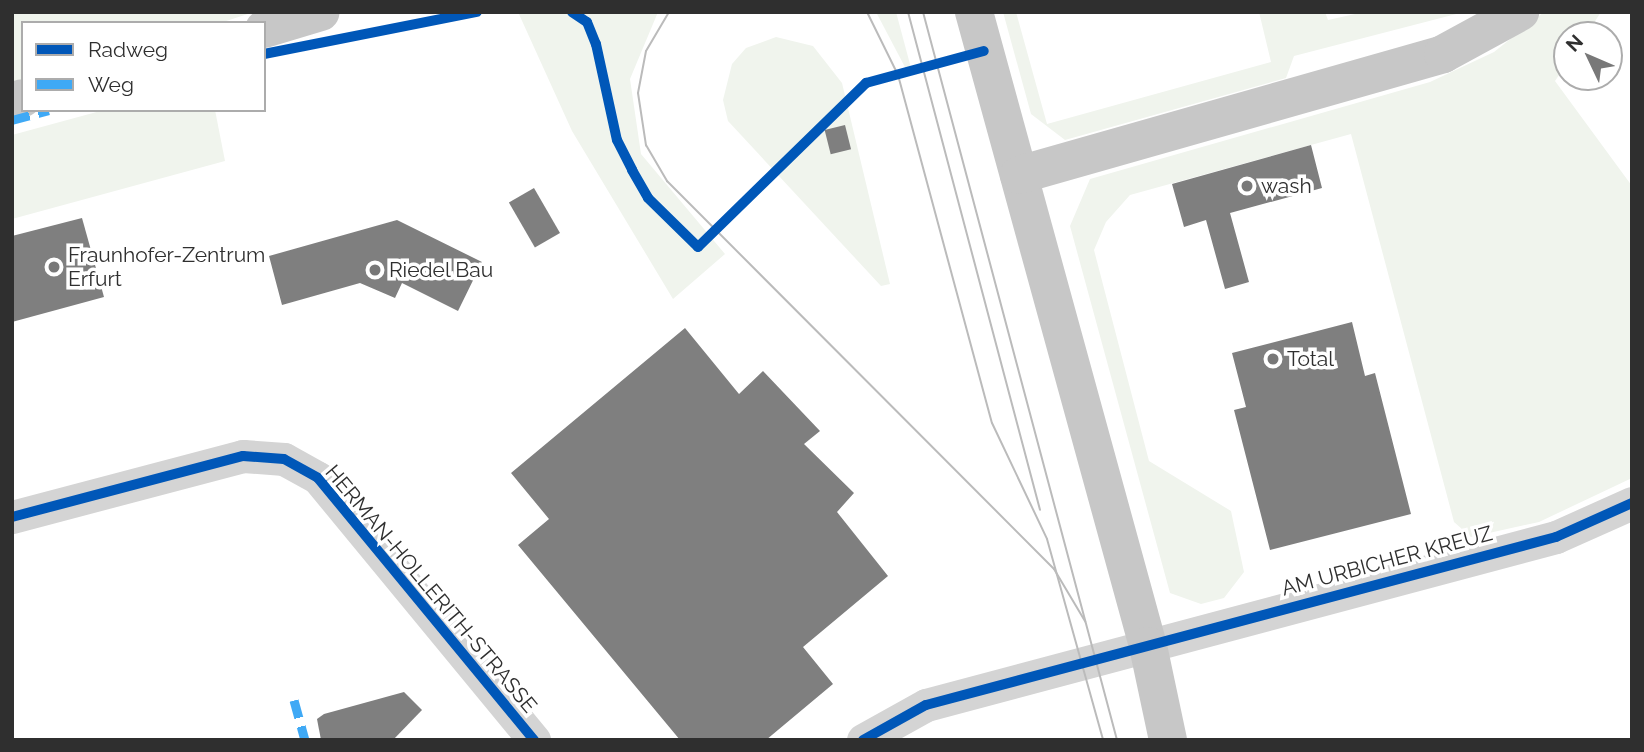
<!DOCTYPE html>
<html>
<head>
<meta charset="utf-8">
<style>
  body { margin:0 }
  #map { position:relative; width:1644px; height:752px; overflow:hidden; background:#fff; font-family:Raleway,sans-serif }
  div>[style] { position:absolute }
  .green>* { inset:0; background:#f0f4ed }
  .building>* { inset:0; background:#7f7f7f; transform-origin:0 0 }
  .minor>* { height:33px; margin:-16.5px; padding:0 16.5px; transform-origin:16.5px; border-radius:16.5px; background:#d4d4d4 }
  .major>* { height:38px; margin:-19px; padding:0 19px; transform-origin:19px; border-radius:19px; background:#c7c7c7 }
  .tram>* { height:2px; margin:-1px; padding:0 1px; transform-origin:1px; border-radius:1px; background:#bbb }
  .quiet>* { height:9px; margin-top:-4.5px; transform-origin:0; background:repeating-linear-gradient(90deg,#3fa9f5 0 18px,transparent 0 27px) }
  .cycleway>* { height:10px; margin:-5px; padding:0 5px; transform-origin:5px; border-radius:5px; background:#0057b8 }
  .dots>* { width:19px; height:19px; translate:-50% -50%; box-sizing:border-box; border:4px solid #fff; border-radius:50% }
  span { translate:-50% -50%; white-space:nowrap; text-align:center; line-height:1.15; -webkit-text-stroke:7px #fff; paint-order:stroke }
  .poi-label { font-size:21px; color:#2f2f2f }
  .left { translate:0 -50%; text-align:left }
  .street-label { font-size:21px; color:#2f2f2f }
  .frame { position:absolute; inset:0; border:14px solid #2f2f2f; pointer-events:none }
  .legend { position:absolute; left:21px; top:21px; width:245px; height:91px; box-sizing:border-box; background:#fff; border:2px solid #acacac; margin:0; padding:9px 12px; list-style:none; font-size:21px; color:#2f2f2f }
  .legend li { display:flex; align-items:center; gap:14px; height:35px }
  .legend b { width:35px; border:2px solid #acacac }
  .north { position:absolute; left:1553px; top:21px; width:70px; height:70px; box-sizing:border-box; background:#fff; border:2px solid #acacac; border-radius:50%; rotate:314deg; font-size:19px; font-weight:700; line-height:28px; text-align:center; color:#2f2f2f }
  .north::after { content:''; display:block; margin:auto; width:24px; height:32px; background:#787878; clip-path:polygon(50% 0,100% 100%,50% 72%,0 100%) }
</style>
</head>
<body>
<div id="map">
  <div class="green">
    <i style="clip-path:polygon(12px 12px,254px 12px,220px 23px,23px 23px,23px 81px,12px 84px)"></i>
    <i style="clip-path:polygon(518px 12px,658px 12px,630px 79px,641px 154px,725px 254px,673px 299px,572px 131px)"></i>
    <i style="clip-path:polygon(876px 12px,896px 12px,911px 68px,906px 69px)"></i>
    <i style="clip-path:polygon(1003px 12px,1016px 12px,1047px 124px,1271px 62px,1259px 12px,1325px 12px,1328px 20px,1364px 12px,1464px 12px,1294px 56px,1286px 78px,1065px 140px,1031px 114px)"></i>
    <i style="clip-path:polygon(1544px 12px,1601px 12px,1586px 35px,1567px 35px,1567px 63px,1555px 81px,1632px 186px,1632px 478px,1539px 522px,1471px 537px,1454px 522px,1351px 134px,1130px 195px,1106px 222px,1094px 250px,1149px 461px,1231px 511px,1244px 572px,1224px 598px,1201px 604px,1170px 593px,1070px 226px,1090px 179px,1430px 82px,1494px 52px)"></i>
    <i style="clip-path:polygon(776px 37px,813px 46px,842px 83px,890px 284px,881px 286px,728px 121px,723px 100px,732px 64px,746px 48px)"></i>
    <i style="clip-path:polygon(104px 110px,215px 110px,225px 161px,12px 219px,12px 135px)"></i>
  </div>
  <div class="building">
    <i style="left:845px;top:125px;width:25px;height:21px;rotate:76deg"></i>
    <i style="clip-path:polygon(1311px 145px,1322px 188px,1230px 213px,1249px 282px,1225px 289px,1206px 220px,1184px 227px,1172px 184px)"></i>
    <i style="left:534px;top:188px;width:52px;height:29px;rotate:60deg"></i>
    <i style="clip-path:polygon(82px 218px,104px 297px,12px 322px,12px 236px)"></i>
    <i style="clip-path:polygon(397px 220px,482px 262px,458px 311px,402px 283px,395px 298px,360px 283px,282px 305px,269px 256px)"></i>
    <i style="clip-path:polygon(1352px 322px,1365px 376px,1375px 373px,1411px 514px,1270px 550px,1234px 410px,1246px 407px,1232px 353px)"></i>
    <i style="clip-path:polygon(685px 328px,739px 394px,763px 371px,820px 431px,804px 444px,854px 493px,837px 512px,888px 576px,803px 647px,833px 684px,766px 740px,680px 740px,518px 545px,549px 519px,511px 473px)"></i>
    <i style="clip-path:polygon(404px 692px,422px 710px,393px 740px,321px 740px,317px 719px,324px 714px)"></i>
  </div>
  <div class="minor">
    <i style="left:12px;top:517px;width:239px;rotate:-14.8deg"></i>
    <i style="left:243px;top:456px;width:41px;rotate:4.2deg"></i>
    <i style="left:284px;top:459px;width:39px;rotate:29deg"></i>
    <i style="left:318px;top:478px;width:340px;rotate:50.5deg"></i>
    <i style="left:863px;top:740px;width:72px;rotate:-29.1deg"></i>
    <i style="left:926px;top:705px;width:652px;rotate:-14.93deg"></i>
    <i style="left:1556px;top:537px;width:83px;rotate:-24.1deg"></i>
  </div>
  <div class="major">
    <i style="left:974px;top:12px;width:657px;rotate:74.65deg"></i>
    <i style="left:1148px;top:646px;width:96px;rotate:78deg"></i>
    <i style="left:264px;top:29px;width:59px;rotate:-16.6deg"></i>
    <i style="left:12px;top:101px;width:11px;rotate:-15deg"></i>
    <i style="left:1019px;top:175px;width:441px;rotate:-15.9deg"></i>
    <i style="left:1443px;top:54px;width:88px;rotate:-28.6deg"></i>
  </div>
  <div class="tram">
    <i style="left:669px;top:12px;width:45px;rotate:120.5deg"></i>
    <i style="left:646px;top:51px;width:43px;rotate:100.8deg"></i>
    <i style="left:638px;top:93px;width:53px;rotate:81.3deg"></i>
    <i style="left:646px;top:145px;width:42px;rotate:59.7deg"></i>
    <i style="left:667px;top:181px;width:548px;rotate:45.07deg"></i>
    <i style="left:1054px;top:569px;width:61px;rotate:59.2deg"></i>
    <i style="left:867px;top:12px;width:70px;rotate:63.8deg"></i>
    <i style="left:898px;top:75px;width:360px;rotate:74.9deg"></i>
    <i style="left:992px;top:423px;width:128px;rotate:64.6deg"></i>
    <i style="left:1047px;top:539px;width:209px;rotate:74.4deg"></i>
    <i style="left:908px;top:12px;width:515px;rotate:75.15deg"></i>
    <i style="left:923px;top:12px;width:753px;rotate:75.08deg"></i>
  </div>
  <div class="quiet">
    <i style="left:12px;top:120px;width:38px;rotate:-15deg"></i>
    <i style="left:294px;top:700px;width:41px;rotate:74.6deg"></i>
  </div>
  <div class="cycleway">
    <i style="left:572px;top:12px;width:18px;rotate:34deg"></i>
    <i style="left:587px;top:22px;width:24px;rotate:68deg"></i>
    <i style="left:596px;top:44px;width:98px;rotate:77.7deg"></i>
    <i style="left:617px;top:140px;width:34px;rotate:63deg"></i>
    <i style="left:632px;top:170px;width:32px;rotate:60deg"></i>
    <i style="left:648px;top:198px;width:70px;rotate:44.4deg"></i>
    <i style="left:698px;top:247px;width:235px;rotate:-44.3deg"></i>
    <i style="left:866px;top:83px;width:122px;rotate:-15.2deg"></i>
    <i style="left:264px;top:54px;width:217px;rotate:-11.2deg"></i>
    <i style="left:12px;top:517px;width:239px;rotate:-14.8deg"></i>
    <i style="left:243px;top:456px;width:41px;rotate:4.2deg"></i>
    <i style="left:284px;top:459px;width:39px;rotate:29deg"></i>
    <i style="left:318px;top:478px;width:340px;rotate:50.5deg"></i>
    <i style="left:863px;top:740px;width:72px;rotate:-29.1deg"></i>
    <i style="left:926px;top:705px;width:652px;rotate:-14.93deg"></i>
    <i style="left:1556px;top:537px;width:83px;rotate:-24.1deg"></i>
  </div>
  <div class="dots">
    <i style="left:1247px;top:186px;background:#787878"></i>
    <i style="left:54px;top:267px;background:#787878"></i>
    <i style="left:375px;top:270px;background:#787878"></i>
    <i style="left:1273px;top:359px;background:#787878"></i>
  </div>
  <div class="poi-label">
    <span class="left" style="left:1261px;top:186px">wash</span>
    <span class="left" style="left:68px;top:267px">Fraunhofer-Zentrum<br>Erfurt</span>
    <span class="left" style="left:389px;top:270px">Riedel Bau</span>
    <span class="left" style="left:1287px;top:359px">Total</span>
  </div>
  <div class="street-label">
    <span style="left:1387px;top:561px;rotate:-15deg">AM URBICHER KREUZ</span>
    <span style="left:431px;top:589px;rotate:50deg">HERMAN-HOLLERITH-STRASSE</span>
  </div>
  <div class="frame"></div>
  <ul class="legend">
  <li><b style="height:9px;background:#0057b8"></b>Radweg</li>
  <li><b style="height:9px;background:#3fa9f5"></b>Weg</li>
  </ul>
  <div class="north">N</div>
</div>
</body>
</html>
